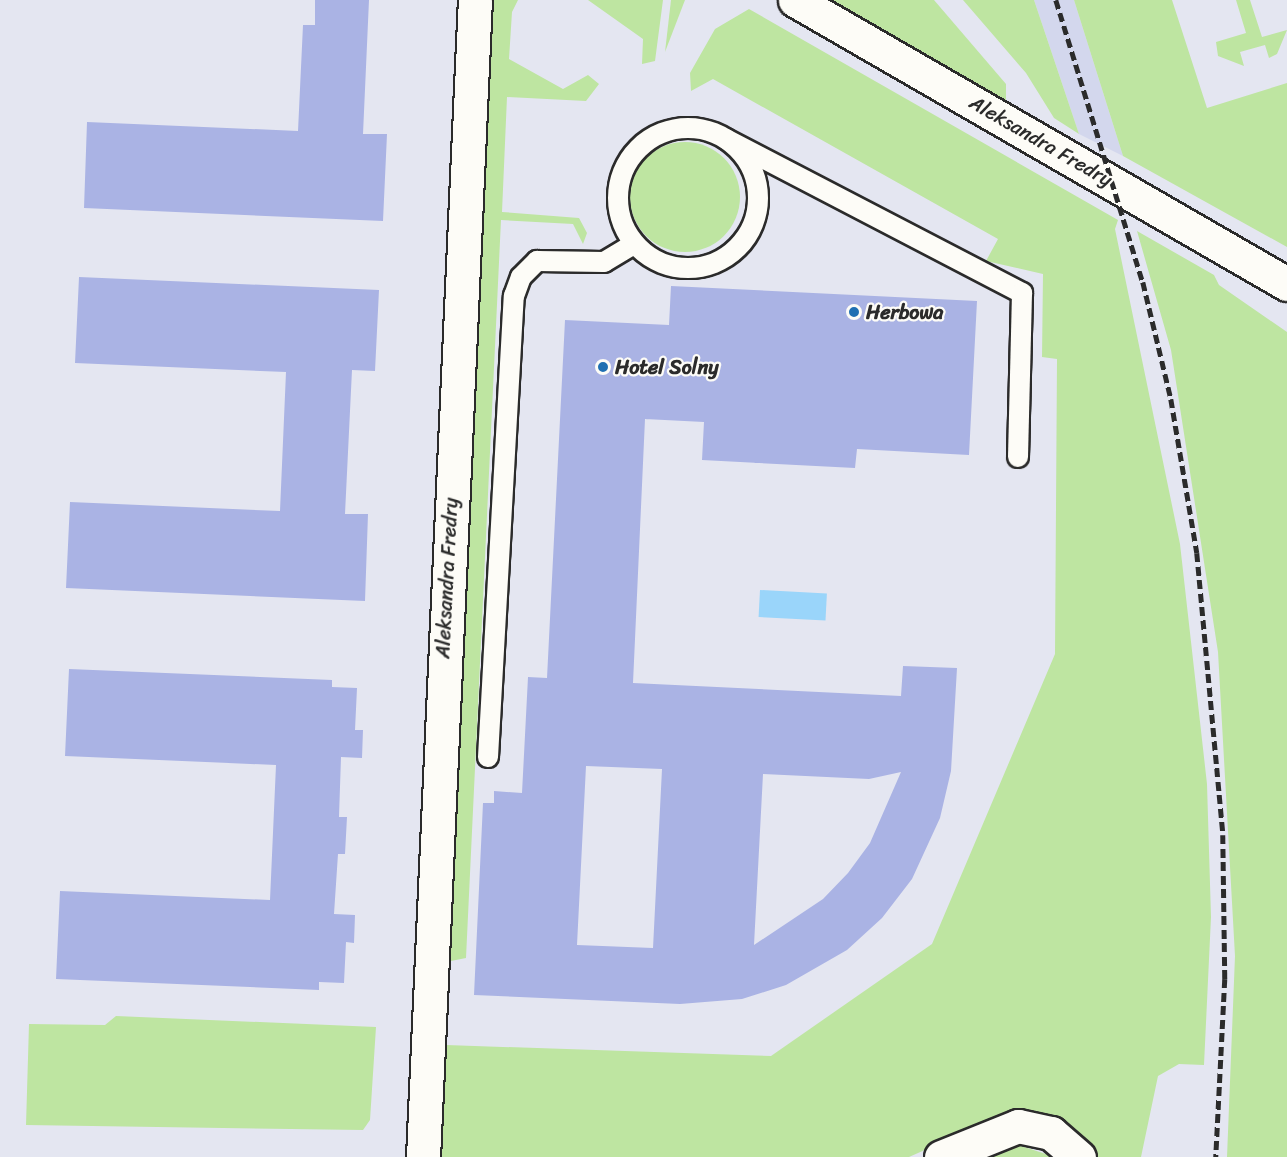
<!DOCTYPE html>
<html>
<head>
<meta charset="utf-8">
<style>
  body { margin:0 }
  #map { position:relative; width:1287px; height:1157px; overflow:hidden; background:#e4e6f1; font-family:Sriracha,sans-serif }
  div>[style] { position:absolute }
  .built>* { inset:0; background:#d3d7ed }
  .green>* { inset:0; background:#bee5a1 }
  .round { border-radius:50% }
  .water>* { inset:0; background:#9ad5fa; transform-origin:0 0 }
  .building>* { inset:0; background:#aab3e4 }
  .roads { filter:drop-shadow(2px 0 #2b2b2b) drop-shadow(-2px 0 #2b2b2b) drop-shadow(0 2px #2b2b2b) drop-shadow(0 -2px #2b2b2b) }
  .service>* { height:20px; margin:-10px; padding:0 10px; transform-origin:10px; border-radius:10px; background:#fdfcf7 }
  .service>.ring { margin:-10px; padding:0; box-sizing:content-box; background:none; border:20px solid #fdfcf7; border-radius:50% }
  .minor>* { height:33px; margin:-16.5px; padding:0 16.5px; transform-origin:16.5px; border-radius:16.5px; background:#fdfcf7 }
  .tertiary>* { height:33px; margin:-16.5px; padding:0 16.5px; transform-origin:16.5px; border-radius:16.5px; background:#fdfcf7 }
  .rail>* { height:4.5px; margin-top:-2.25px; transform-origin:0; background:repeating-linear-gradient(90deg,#2b2b2b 0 9px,transparent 0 13.5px) }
  .dots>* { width:16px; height:16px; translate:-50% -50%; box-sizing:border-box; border:3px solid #fdfcf7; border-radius:50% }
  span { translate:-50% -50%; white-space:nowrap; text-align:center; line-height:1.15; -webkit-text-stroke:4.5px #fdfcf7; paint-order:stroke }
  .street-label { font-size:20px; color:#2b2b2b }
  .poi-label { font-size:20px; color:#2b2b2b; font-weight:700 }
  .left { translate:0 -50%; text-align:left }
</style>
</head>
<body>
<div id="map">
  <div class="built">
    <i style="clip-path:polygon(1034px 0,1074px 0,1123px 156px,1079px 134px)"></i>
  </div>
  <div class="green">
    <i style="clip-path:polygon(489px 0,518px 0,512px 12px,509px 59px,563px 89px,588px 75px,599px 84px,586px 101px,507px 97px,502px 212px,579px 218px,587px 233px,583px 244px,573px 224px,501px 220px,466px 958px,446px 962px)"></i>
    <i style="clip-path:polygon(588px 0,663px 0,655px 61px,642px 64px,643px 39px)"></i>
    <i style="clip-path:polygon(671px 0,685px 0,665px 52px)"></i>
    <i style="clip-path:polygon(831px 0,934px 0,1006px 84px,1006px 102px)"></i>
    <i style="clip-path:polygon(963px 0,1034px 0,1079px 134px,1054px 118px,1026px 73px)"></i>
    <i style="clip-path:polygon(1074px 0,1172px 0,1207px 108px,1287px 83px,1287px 247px,1123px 156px)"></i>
    <i style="clip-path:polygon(1236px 0,1250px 0,1262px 37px,1287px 30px,1277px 54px,1269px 58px,1265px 45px,1240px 52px,1244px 66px,1218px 56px,1216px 42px,1246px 33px)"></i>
    <i style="clip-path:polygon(749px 9px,1118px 220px,1115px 229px,1180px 544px,1207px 784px,1211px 917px,1204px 1065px,1179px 1064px,1158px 1076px,1141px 1157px,1094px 1157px,1006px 1114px,909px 1157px,437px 1157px,446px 1045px,771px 1056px,932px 944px,1055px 654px,1057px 359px,1042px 357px,1043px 274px,986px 261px,998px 239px,713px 79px,691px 91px,690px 73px,715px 29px)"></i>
    <i class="round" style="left:630px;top:142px;width:110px;height:110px"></i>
    <i style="clip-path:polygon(1137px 231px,1214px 275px,1219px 285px,1287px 332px,1287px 1157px,1227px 1157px,1235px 956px,1218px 652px,1171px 350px)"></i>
    <i style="clip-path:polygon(116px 1016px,376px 1027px,370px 1120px,363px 1130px,26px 1125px,29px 1024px,105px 1025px)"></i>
    <i style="clip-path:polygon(1015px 1144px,1055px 1157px,973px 1157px)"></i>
  </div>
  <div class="water">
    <i style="left:760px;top:590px;width:67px;height:27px;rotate:3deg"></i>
  </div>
  <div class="building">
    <i style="clip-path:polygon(315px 0,369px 0,363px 134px,387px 134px,383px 221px,84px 208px,87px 122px,298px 131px,303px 25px,315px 25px)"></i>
    <i style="clip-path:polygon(79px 277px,379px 290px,375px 371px,352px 370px,345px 514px,368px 514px,365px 601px,66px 588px,70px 502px,280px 511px,286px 372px,75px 363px)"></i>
    <i style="clip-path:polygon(evenodd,671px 286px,977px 301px,969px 455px,857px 449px,855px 468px,702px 460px,704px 422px,645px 419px,633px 683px,901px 696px,903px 666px,957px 668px,951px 771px,940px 818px,912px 879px,882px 918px,847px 950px,786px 985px,742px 999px,680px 1004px,474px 995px,483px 803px,494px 803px,494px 791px,522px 793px,528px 677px,547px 678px,565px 320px,669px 325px,671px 286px,586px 766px,662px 769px,653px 948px,577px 945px,586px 766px,671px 286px,901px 772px,870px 843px,848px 873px,823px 899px,754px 945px,763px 774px,869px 779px,901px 772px)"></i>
    <i style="clip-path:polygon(69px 669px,332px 680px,332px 687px,357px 688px,355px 730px,363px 730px,362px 758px,341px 757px,339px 817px,347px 817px,345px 854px,338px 854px,334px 914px,355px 915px,354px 943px,346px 942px,344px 983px,319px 982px,319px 990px,56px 979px,60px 891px,270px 900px,276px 765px,65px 756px)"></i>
  </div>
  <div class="roads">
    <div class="service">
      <i class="ring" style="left:618px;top:128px;width:120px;height:120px"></i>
      <i style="left:726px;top:139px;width:334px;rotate:27.5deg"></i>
      <i style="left:1022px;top:293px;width:164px;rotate:91.4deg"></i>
      <i style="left:488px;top:757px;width:462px;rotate:-86.8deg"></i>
      <i style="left:514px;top:296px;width:20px;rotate:-70deg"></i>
      <i style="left:521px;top:277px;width:23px;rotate:-45deg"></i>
      <i style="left:537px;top:261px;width:67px;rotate:0.9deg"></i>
      <i style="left:604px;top:262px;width:35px;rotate:-31deg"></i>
    </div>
    <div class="minor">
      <i style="left:423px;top:1157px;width:1158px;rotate:-87.43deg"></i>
      <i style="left:941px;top:1157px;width:83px;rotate:-21.9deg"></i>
      <i style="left:1018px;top:1126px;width:34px;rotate:12deg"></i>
      <i style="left:1051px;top:1133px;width:37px;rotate:41deg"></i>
    </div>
    <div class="tertiary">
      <i style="left:795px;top:0;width:568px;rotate:30deg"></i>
    </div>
  </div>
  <div class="rail">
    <i style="left:1056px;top:0;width:295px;rotate:72.9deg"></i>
    <i style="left:1143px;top:282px;width:120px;rotate:76.5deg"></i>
    <i style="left:1171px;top:399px;width:156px;rotate:80.4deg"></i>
    <i style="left:1197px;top:553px;width:283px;rotate:84.7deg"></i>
    <i style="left:1223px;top:835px;width:144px;rotate:89.2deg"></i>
    <i style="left:1225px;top:979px;width:178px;rotate:92.9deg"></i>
  </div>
  <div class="dots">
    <i style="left:854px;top:312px;background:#1f6fb2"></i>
    <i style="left:603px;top:367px;background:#1f6fb2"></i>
  </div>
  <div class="street-label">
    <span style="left:1041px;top:141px;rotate:30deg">Aleksandra Fredry</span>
    <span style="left:447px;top:578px;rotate:-87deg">Aleksandra Fredry</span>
  </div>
  <div class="poi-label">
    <span class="left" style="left:866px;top:312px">Herbowa</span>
    <span class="left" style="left:615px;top:367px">Hotel Solny</span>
  </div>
</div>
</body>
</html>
